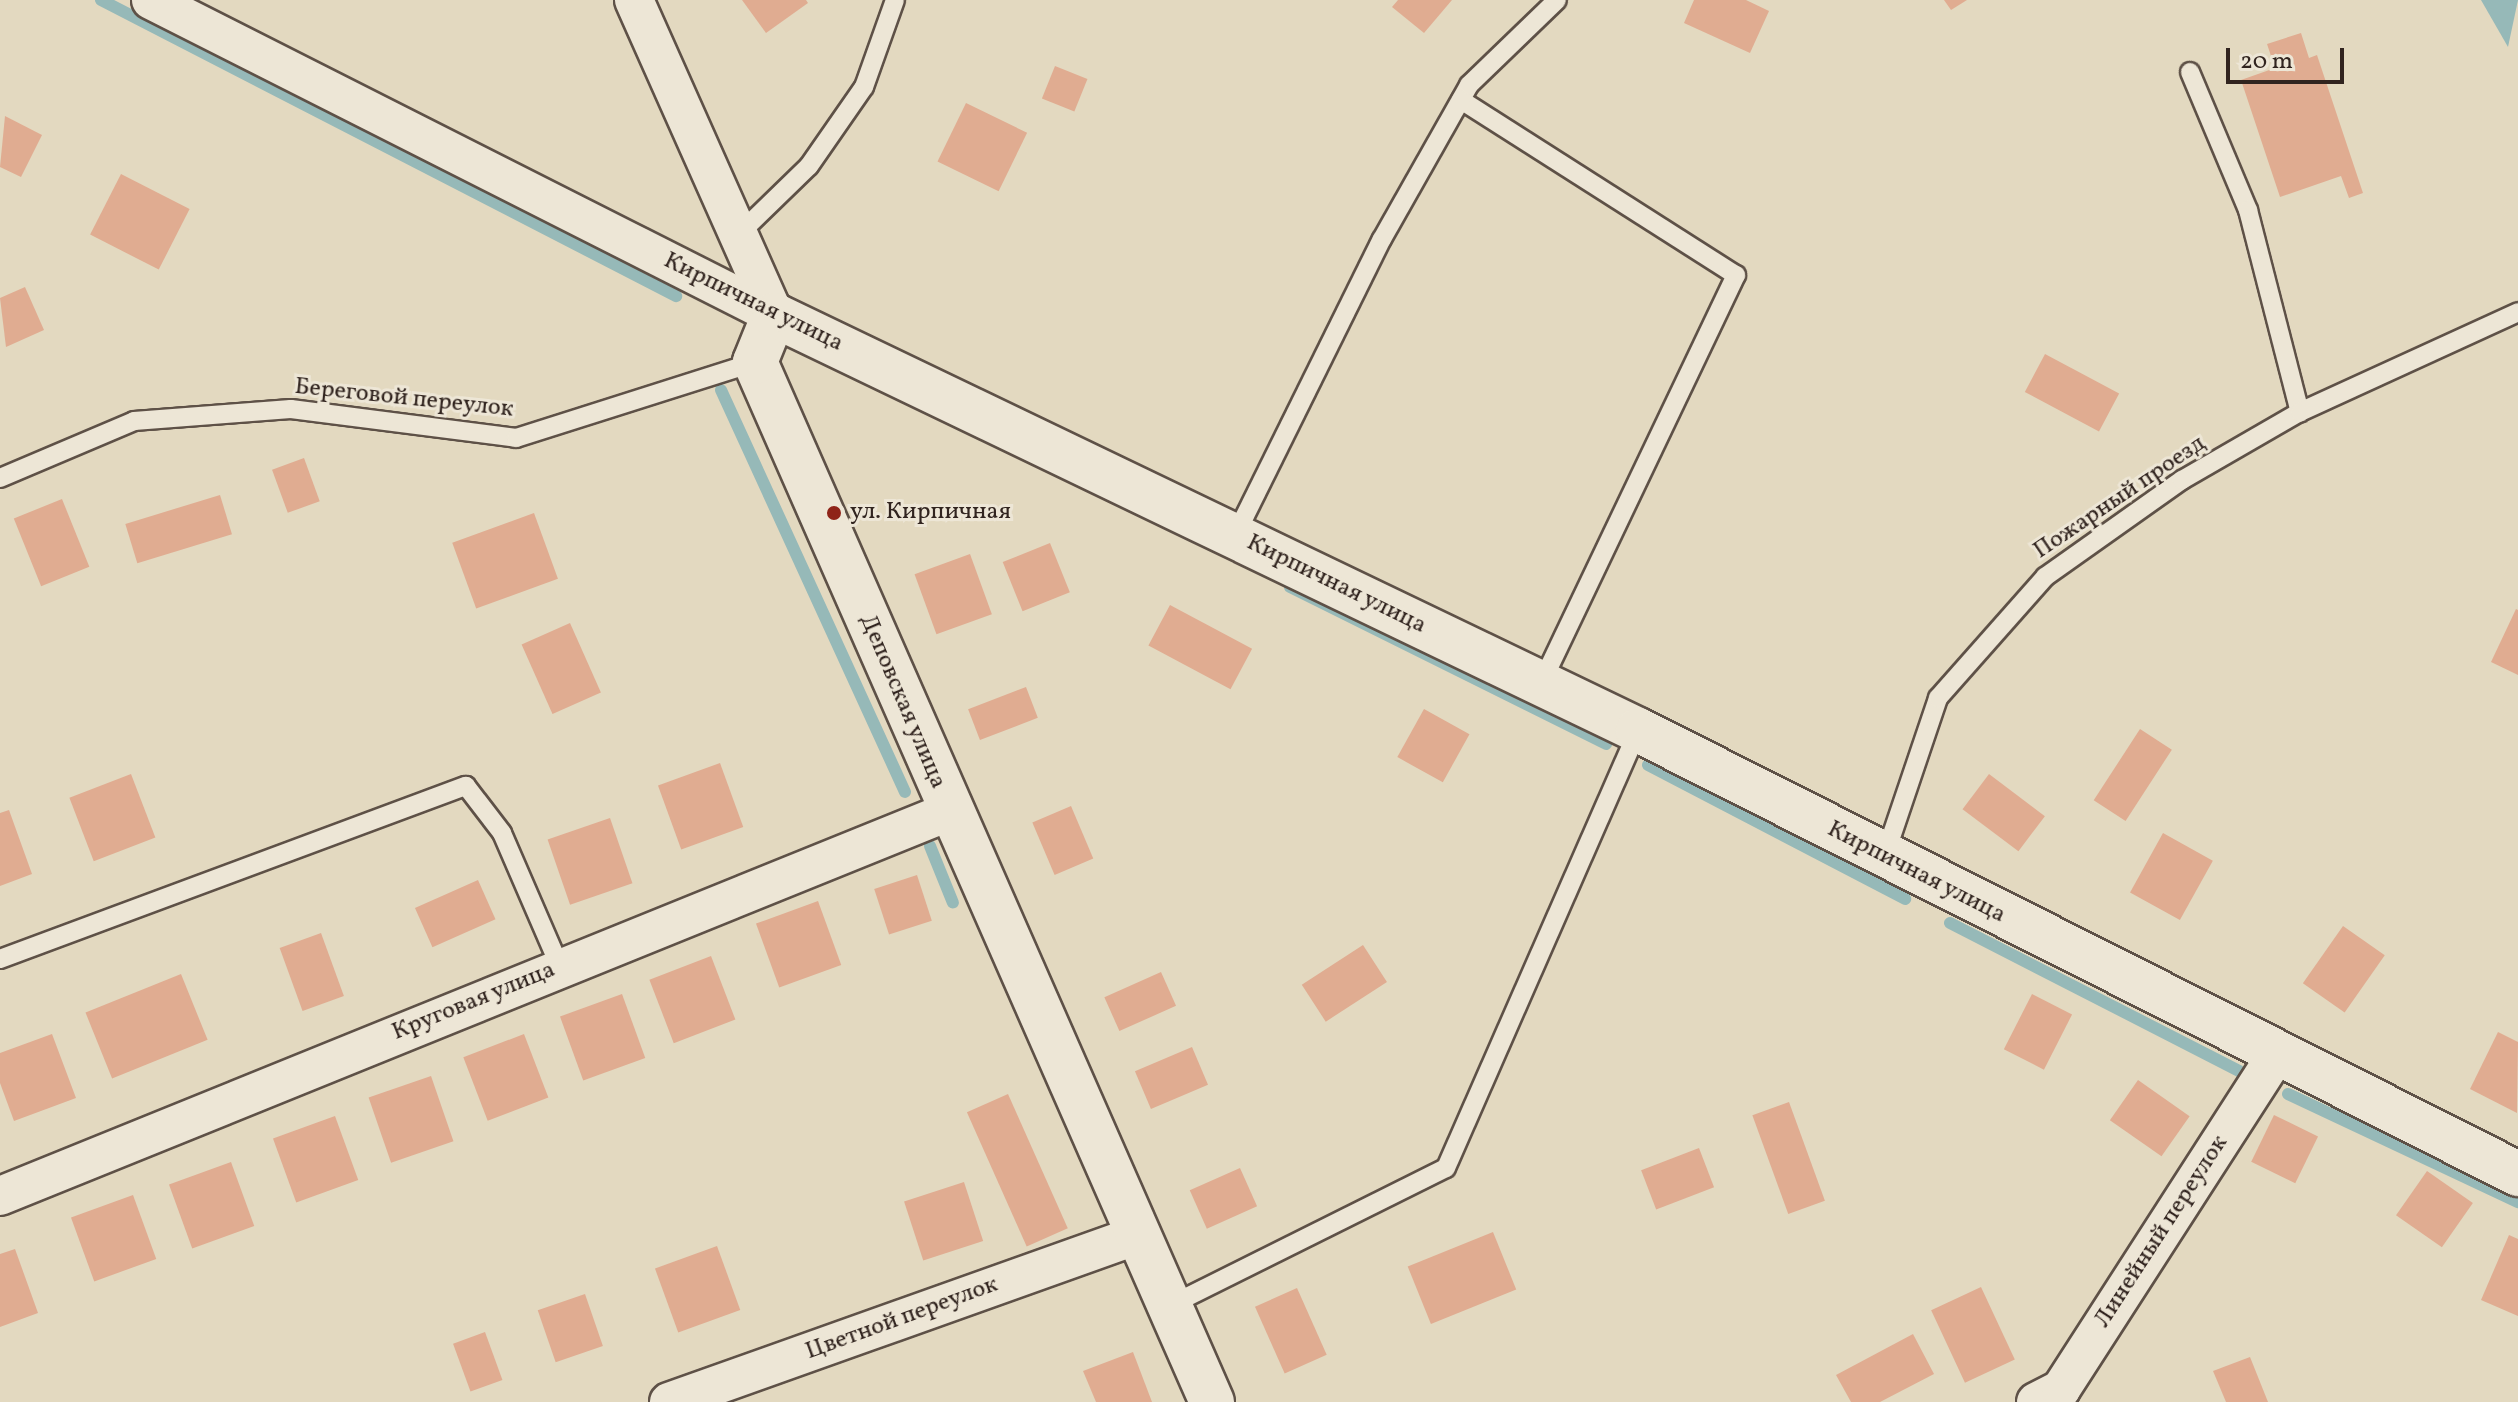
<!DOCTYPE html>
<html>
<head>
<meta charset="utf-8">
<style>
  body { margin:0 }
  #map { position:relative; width:2518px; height:1402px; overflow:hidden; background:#e3d9c0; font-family:Vollkorn,serif }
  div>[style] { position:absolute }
  .water>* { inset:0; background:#96b9b8 }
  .stream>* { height:12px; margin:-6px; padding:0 6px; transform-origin:6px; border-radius:6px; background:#96b9b8 }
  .building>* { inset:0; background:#e0ac91; transform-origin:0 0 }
  .roads { filter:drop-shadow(2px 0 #5e5147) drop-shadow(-2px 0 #5e5147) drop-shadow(0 2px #5e5147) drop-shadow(0 -2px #5e5147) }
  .lane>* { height:18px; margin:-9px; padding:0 9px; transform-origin:9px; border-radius:9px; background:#ede6d6 }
  .street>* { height:38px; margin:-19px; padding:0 19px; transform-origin:19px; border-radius:19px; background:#ede6d6 }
  .secondary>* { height:44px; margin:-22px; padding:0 22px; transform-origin:22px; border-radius:22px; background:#ede6d6 }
  .dots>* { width:22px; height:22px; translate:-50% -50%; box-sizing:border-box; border:4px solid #ede6d6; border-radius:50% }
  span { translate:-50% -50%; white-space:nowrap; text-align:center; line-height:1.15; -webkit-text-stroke:6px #ede6d6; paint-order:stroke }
  .street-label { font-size:24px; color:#31241f }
  .poi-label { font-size:24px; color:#31241f }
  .left { translate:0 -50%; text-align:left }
  .scale { position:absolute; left:2226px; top:48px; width:118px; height:36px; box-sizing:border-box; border:4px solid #31241f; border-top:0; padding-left:10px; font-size:24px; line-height:28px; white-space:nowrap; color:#31241f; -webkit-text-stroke:6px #ede6d6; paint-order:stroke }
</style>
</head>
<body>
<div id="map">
  <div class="water">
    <i style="clip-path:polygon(2481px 0,2518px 0,2508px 47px)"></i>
  </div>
  <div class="stream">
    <i style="left:101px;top:0;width:647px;rotate:27.24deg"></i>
    <i style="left:721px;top:390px;width:442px;rotate:65.4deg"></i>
    <i style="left:1290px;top:587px;width:353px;rotate:26.4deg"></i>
    <i style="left:1648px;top:765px;width:290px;rotate:27.5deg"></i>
    <i style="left:930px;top:846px;width:61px;rotate:68deg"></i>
    <i style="left:1950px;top:923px;width:325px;rotate:27.1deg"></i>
    <i style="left:2288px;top:1094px;width:254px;rotate:25.2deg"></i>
  </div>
  <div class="building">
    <i style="clip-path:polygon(742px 0,806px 0,808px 3px,766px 33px)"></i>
    <i style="clip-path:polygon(1398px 0,1452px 0,1424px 33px,1392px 7px)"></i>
    <i style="clip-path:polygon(1694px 0,1746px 0,1769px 11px,1750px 53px,1684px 23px)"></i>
    <i style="clip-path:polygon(1944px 0,1967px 0,1951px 10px)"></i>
    <i style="clip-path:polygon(2301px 33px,2309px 58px,2317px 55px,2363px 193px,2349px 198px,2341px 176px,2280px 197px,2241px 80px,2275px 68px,2267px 44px)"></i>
    <i style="left:1055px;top:66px;width:35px;height:35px;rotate:22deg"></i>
    <i style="left:966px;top:103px;width:68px;height:65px;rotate:26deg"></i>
    <i style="clip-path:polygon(5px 116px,42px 135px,21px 177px,0 167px)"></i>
    <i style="left:121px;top:174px;width:77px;height:68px;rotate:27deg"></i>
    <i style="clip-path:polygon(25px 287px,44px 330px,6px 347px,0 298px)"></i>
    <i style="left:2045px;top:354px;width:84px;height:43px;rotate:28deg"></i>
    <i style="left:304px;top:458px;width:46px;height:34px;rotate:70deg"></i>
    <i style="left:220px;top:495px;width:41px;height:99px;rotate:73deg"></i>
    <i style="left:62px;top:499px;width:73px;height:52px;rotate:68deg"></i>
    <i style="left:534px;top:513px;width:70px;height:87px;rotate:70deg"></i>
    <i style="left:1050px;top:543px;width:53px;height:51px;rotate:68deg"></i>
    <i style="left:970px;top:554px;width:64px;height:59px;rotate:70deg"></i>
    <i style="left:1170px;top:605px;width:93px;height:46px;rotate:28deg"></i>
    <i style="clip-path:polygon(2516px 609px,2518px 610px,2518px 675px,2491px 662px)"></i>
    <i style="left:570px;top:623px;width:76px;height:53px;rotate:66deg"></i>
    <i style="left:1026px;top:687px;width:33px;height:62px;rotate:69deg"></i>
    <i style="left:1424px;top:709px;width:52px;height:55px;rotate:29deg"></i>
    <i style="left:2140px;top:729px;width:38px;height:85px;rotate:33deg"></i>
    <i style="left:720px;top:763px;width:68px;height:66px;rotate:70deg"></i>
    <i style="left:131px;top:774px;width:68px;height:66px;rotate:69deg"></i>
    <i style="left:1989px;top:774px;width:70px;height:44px;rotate:37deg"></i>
    <i style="left:1071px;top:806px;width:57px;height:42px;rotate:67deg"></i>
    <i style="clip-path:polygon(9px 810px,32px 874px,0 886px,0 813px)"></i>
    <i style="left:610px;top:818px;width:69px;height:66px;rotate:71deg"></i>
    <i style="left:2163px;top:833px;width:57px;height:68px;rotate:29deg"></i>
    <i style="left:917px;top:875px;width:48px;height:45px;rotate:72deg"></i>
    <i style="left:478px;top:880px;width:43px;height:69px;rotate:66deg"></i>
    <i style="left:818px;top:901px;width:68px;height:66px;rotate:70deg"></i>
    <i style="left:2343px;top:926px;width:51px;height:70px;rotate:35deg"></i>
    <i style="left:321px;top:933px;width:67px;height:44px;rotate:70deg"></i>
    <i style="left:1363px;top:945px;width:44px;height:73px;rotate:57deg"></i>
    <i style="left:711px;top:956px;width:68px;height:66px;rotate:69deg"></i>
    <i style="left:1161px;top:972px;width:37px;height:62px;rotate:66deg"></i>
    <i style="left:181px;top:974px;width:71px;height:103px;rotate:68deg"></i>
    <i style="left:622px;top:994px;width:68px;height:66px;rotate:70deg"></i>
    <i style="left:2032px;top:994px;width:45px;height:62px;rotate:27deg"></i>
    <i style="clip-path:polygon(2498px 1032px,2518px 1042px,2517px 1113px,2470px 1089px)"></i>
    <i style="clip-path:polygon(52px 1034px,76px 1098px,14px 1121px,0 1083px,0 1053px)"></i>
    <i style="left:524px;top:1034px;width:68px;height:65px;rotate:69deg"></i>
    <i style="left:1192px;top:1047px;width:41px;height:62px;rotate:67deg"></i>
    <i style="left:431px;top:1076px;width:69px;height:66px;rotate:71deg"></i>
    <i style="left:2138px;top:1080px;width:63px;height:49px;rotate:35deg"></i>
    <i style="left:1008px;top:1094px;width:147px;height:45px;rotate:66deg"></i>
    <i style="left:1789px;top:1102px;width:105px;height:39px;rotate:70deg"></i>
    <i style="left:2274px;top:1115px;width:49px;height:52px;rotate:26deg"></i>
    <i style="left:335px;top:1116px;width:68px;height:66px;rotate:70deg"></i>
    <i style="left:1699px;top:1148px;width:42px;height:62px;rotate:69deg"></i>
    <i style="left:231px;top:1162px;width:68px;height:66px;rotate:70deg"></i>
    <i style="left:1240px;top:1168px;width:42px;height:55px;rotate:66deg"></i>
    <i style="left:2427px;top:1171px;width:56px;height:54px;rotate:35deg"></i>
    <i style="left:964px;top:1182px;width:62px;height:63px;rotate:72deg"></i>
    <i style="left:133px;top:1195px;width:68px;height:66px;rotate:70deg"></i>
    <i style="left:1493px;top:1232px;width:62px;height:92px;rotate:68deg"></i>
    <i style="clip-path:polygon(2509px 1235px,2518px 1239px,2518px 1316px,2481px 1300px)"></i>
    <i style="left:717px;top:1246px;width:68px;height:66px;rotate:70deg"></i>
    <i style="clip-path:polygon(15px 1249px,38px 1313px,0 1327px,0 1254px)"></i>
    <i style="left:1981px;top:1287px;width:80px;height:55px;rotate:65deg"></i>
    <i style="left:1297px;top:1288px;width:73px;height:46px;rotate:66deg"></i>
    <i style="left:585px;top:1294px;width:55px;height:50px;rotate:71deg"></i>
    <i style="left:485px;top:1332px;width:51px;height:34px;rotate:70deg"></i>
    <i style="clip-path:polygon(1913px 1334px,1934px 1374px,1880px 1402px,1851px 1402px,1836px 1375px)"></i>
    <i style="clip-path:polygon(1133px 1352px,1152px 1402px,1096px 1402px,1083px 1371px)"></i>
    <i style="clip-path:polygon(2250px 1357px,2268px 1402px,2226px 1402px,2213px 1371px)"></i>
  </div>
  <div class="roads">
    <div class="lane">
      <i style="left:2190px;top:72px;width:150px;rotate:67.2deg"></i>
      <i style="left:2248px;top:210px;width:209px;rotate:75.6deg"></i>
      <i style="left:1461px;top:100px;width:326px;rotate:32.5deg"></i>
      <i style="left:1736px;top:275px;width:452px;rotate:115.5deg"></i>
      <i style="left:738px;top:235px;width:99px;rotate:-44.2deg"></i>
      <i style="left:809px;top:166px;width:96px;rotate:-55.2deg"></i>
      <i style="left:864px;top:87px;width:92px;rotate:-70.4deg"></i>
      <i style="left:0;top:478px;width:146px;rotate:-23deg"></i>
      <i style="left:134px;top:421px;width:157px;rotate:-4.4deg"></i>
      <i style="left:291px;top:409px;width:227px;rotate:7.3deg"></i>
      <i style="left:516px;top:438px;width:251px;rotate:-17.6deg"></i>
      <i style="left:1235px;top:536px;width:331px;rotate:-63.7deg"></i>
      <i style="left:1382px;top:239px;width:177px;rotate:-60.5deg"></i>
      <i style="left:1469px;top:85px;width:122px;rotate:-44deg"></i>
      <i style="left:1885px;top:855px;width:166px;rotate:-71.3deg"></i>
      <i style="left:1938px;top:698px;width:162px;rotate:-48.5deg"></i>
      <i style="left:2045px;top:577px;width:168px;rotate:-35.3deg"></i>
      <i style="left:2182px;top:480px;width:136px;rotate:-30deg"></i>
      <i style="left:2300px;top:412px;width:240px;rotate:-24.6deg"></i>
      <i style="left:0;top:959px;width:497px;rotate:-20.4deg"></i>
      <i style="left:466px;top:786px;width:59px;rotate:52.5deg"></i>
      <i style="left:502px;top:833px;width:146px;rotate:66.6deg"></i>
      <i style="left:1169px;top:1306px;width:309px;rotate:-26.5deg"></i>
      <i style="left:1446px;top:1168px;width:478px;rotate:-66.3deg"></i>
    </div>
    <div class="street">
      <i style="left:151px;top:0;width:698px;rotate:26.82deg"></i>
      <i style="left:634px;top:0;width:345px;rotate:66deg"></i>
      <i style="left:0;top:1196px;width:1025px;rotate:-22.06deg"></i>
      <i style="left:669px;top:1402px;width:495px;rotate:-19.6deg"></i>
      <i style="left:2036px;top:1402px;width:28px;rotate:-27deg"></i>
      <i style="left:2061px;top:1389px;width:401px;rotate:-57.2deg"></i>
    </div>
    <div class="secondary">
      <i style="left:1212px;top:1402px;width:1136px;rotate:-113.72deg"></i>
      <i style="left:755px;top:362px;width:51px;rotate:-68deg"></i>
      <i style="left:774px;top:315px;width:958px;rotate:25.66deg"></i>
      <i style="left:1638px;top:730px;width:986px;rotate:26.77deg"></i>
    </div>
  </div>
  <div class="dots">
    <i style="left:834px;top:513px;background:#8f2418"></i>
  </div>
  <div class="street-label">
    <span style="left:753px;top:303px;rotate:26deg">Кирпичная улица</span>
    <span style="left:404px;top:399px;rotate:6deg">Береговой переулок</span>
    <span style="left:2120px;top:498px;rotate:-34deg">Пожарный проезд</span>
    <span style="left:1336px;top:585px;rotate:26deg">Кирпичная улица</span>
    <span style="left:902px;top:702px;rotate:67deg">Деповская улица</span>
    <span style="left:1916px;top:873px;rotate:27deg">Кирпичная улица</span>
    <span style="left:474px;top:1002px;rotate:-22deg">Круговая улица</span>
    <span style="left:2162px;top:1232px;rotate:-57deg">Линейный переулок</span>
    <span style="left:902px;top:1319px;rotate:-20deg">Цветной переулок</span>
  </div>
  <div class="poi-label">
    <span class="left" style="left:850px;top:513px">ул. Кирпичная</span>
  </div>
  <div class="scale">20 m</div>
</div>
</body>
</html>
